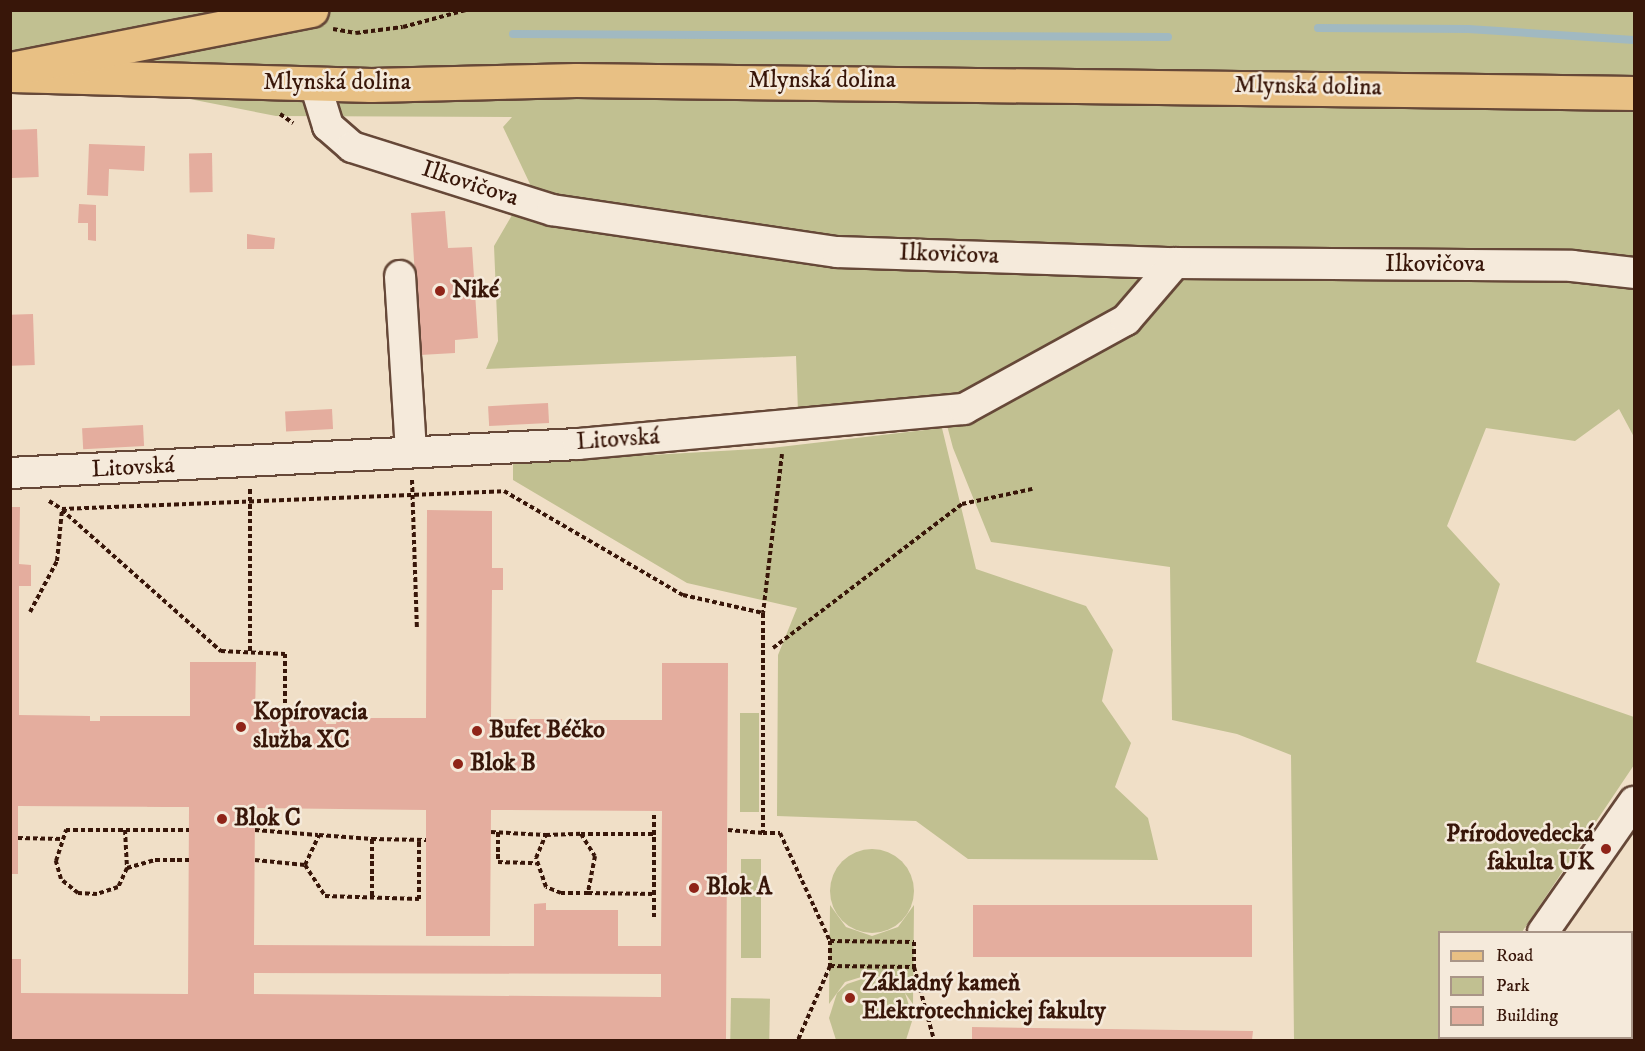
<!DOCTYPE html>
<html>
<head>
<meta charset="utf-8">
<style>
  body { margin:0 }
  #map { position:relative; width:1645px; height:1051px; overflow:hidden; background:#f0dfc7; font-family:"IM FELL DW Pica",serif }
  div>[style] { position:absolute }
  .green>* { inset:0; background:#c1c091; transform-origin:0 0 }
  .round { border-radius:50% }
  .stream>* { height:8px; margin:-4px; padding:0 4px; transform-origin:4px; border-radius:4px; background:#a1b9c1 }
  .building>* { inset:0; background:#e4ad9e; transform-origin:0 0 }
  .path>* { height:4px; margin-top:-2px; transform-origin:0; background:repeating-linear-gradient(90deg,#381609 0 4.5px,transparent 0 7.5px) }
  .roads { filter:drop-shadow(2px 0 #664838) drop-shadow(-2px 0 #664838) drop-shadow(0 2px #664838) drop-shadow(0 -2px #664838) }
  .minor>* { height:30px; margin:-15px; padding:0 15px; transform-origin:15px; border-radius:15px; background:#f5eadb }
  .major>* { height:33px; margin:-16.5px; padding:0 16.5px; transform-origin:16.5px; border-radius:16.5px; background:#e8c084 }
  .highway>* { height:33px; margin:-16.5px; padding:0 16.5px; transform-origin:16.5px; border-radius:16.5px; background:#e8c084 }
  .dots>* { width:16px; height:16px; translate:-50% -50%; box-sizing:border-box; border:3px solid #f5eadb; border-radius:50% }
  span { translate:-50% -50%; white-space:nowrap; text-align:center; line-height:1.15; -webkit-text-stroke:5px #f5eadb; paint-order:stroke }
  .street-label { font-size:24px; color:#381609 }
  .poi-label { font-size:24px; color:#381609; font-weight:700 }
  .left { translate:0 -50%; text-align:left }
  .right { translate:-100% -50%; text-align:right }
  .frame { position:absolute; inset:0; border:12px solid #381609; pointer-events:none }
  .legend { position:absolute; left:1438px; top:931px; width:195px; height:108px; box-sizing:border-box; background:#f5eadb; border:2px solid #a99587; margin:0; padding:8px 10px; list-style:none; font-size:18px; color:#381609 }
  .legend li { display:flex; align-items:center; gap:12px; height:30px }
  .legend b { width:30px; border:2px solid #a99587 }
</style>
</head>
<body>
<div id="map">
  <div class="green">
    <i style="clip-path:polygon(10px 11px,1634px 11px,1634px 437px,1619px 409px,1575px 441px,1486px 428px,1447px 526px,1500px 584px,1476px 662px,1634px 717px,1634px 765px,1522px 932px,1440px 932px,1440px 1038px,1451px 1038px,1449px 1040px,1294px 1040px,1291px 755px,1237px 734px,1172px 720px,1170px 567px,991px 542px,953px 448px,940px 399px,798px 412px,796px 356px,486px 369px,498px 341px,494px 246px,530px 184px,503px 127px,512px 117px,276px 116px,11px 64px)"></i>
    <i style="clip-path:polygon(942px 428px,976px 569px,1086px 606px,1113px 650px,1102px 701px,1131px 743px,1115px 787px,1148px 818px,1158px 860px,968px 859px,916px 821px,777px 816px,778px 655px,797px 608px,687px 583px,513px 480px,513px 463px,771px 448px)"></i>
    <i style="left:740px;top:713px;width:19px;height:99px"></i>
    <i class="round" style="left:830px;top:849px;width:84px;height:84px"></i>
    <i style="left:741px;top:859px;width:20px;height:99px"></i>
    <i style="clip-path:polygon(830px 905px,846px 927px,872px 936px,898px 927px,914px 905px,913px 1004px,897px 982px,871px 974px,845px 982px,829px 1004px)"></i>
    <i style="clip-path:polygon(871px 976px,884px 978px,905px 993px,913px 1018px,906px 1040px,836px 1040px,829px 1018px,837px 993px,847px 984px)"></i>
    <i style="left:731px;top:998px;width:39px;height:42px;rotate:1deg"></i>
  </div>
  <div class="stream">
    <i style="left:1318px;top:28px;width:150px;rotate:0.4deg"></i>
    <i style="left:1468px;top:29px;width:166px;rotate:3.8deg"></i>
    <i style="left:513px;top:34px;width:655px;rotate:0.26deg"></i>
  </div>
  <div class="building">
    <i style="left:37px;top:129px;width:48px;height:27px;rotate:88deg"></i>
    <i style="clip-path:polygon(89px 144px,145px 146px,144px 171px,109px 169px,108px 196px,87px 195px)"></i>
    <i style="left:212px;top:153px;width:39px;height:23px;rotate:89deg"></i>
    <i style="clip-path:polygon(79px 204px,96px 205px,96px 241px,88px 240px,88px 223px,78px 223px)"></i>
    <i style="clip-path:polygon(445px 211px,448px 248px,472px 247px,478px 338px,455px 340px,455px 353px,420px 355px,411px 213px)"></i>
    <i style="clip-path:polygon(247px 234px,275px 238px,274px 249px,247px 249px)"></i>
    <i style="left:33px;top:314px;width:51px;height:23px;rotate:88deg"></i>
    <i style="left:548px;top:403px;width:20px;height:60px;rotate:87deg"></i>
    <i style="left:332px;top:409px;width:20px;height:47px;rotate:87deg"></i>
    <i style="left:143px;top:425px;width:21px;height:61px;rotate:87deg"></i>
    <i style="clip-path:polygon(evenodd,10px 507px,20px 507px,19px 564px,31px 565px,31px 586px,19px 586px,19px 715px,90px 716px,90px 721px,100px 721px,100px 716px,190px 716px,190px 662px,256px 662px,255px 717px,326px 718px,326px 724px,336px 724px,337px 718px,426px 718px,427px 510px,492px 511px,492px 568px,503px 568px,503px 590px,492px 590px,491px 719px,562px 719px,562px 725px,573px 725px,573px 720px,662px 720px,662px 663px,728px 663px,726px 1040px,10px 1040px,10px 959px,21px 959px,21px 993px,188px 994px,189px 807px,18px 806px,18px 874px,10px 874px,10px 507px,255px 808px,426px 810px,426px 936px,490px 936px,491px 810px,662px 811px,661px 946px,618px 946px,618px 910px,546px 910px,546px 903px,534px 904px,534px 946px,254px 945px,255px 808px,10px 507px,254px 973px,661px 974px,661px 997px,254px 994px,254px 973px)"></i>
    <i style="left:973px;top:905px;width:279px;height:52px"></i>
    <i style="clip-path:polygon(972px 1027px,1253px 1031px,1252px 1040px,972px 1040px)"></i>
  </div>
  <div class="path">
    <i style="left:333px;top:29px;width:23px;rotate:10deg"></i>
    <i style="left:356px;top:33px;width:47px;rotate:-7.3deg"></i>
    <i style="left:403px;top:27px;width:65px;rotate:-15.1deg"></i>
    <i style="left:280px;top:114px;width:16px;rotate:35deg"></i>
    <i style="left:782px;top:454px;width:160px;rotate:96.8deg"></i>
    <i style="left:763px;top:613px;width:220px;rotate:90deg"></i>
    <i style="left:763px;top:833px;width:17px"></i>
    <i style="left:780px;top:833px;width:119px;rotate:65.2deg"></i>
    <i style="left:830px;top:941px;width:25px;rotate:90deg"></i>
    <i style="left:830px;top:966px;width:81px;rotate:113.4deg"></i>
    <i style="left:412px;top:480px;width:149px;rotate:88.1deg"></i>
    <i style="left:250px;top:489px;width:164px;rotate:90deg"></i>
    <i style="left:49px;top:501px;width:15px;rotate:32deg"></i>
    <i style="left:62px;top:509px;width:442px;rotate:-2.3deg"></i>
    <i style="left:504px;top:491px;width:207px;rotate:30.2deg"></i>
    <i style="left:683px;top:595px;width:82px;rotate:12.7deg"></i>
    <i style="left:62px;top:510px;width:213px;rotate:41.6deg"></i>
    <i style="left:221px;top:651px;width:64px;rotate:2.7deg"></i>
    <i style="left:285px;top:654px;width:59px;rotate:90deg"></i>
    <i style="left:30px;top:612px;width:58px;rotate:-62.1deg"></i>
    <i style="left:57px;top:561px;width:51px;rotate:-84.4deg"></i>
    <i style="left:773px;top:648px;width:238px;rotate:-37.3deg"></i>
    <i style="left:962px;top:504px;width:72px;rotate:-12.1deg"></i>
    <i style="left:654px;top:815px;width:105px;rotate:90deg"></i>
    <i style="left:125px;top:830px;width:38px;rotate:87deg"></i>
    <i style="left:127px;top:868px;width:21px;rotate:115deg"></i>
    <i style="left:118px;top:887px;width:22px;rotate:162deg"></i>
    <i style="left:97px;top:894px;width:19px;rotate:-177deg"></i>
    <i style="left:78px;top:893px;width:22px;rotate:-141deg"></i>
    <i style="left:61px;top:879px;width:19px;rotate:-106deg"></i>
    <i style="left:56px;top:861px;width:33px;rotate:-72deg"></i>
    <i style="left:66px;top:830px;width:123px"></i>
    <i style="left:255px;top:830px;width:63px;rotate:4.5deg"></i>
    <i style="left:728px;top:830px;width:35px;rotate:5deg"></i>
    <i style="left:491px;top:832px;width:55px;rotate:3.1deg"></i>
    <i style="left:498px;top:832px;width:30px;rotate:90deg"></i>
    <i style="left:498px;top:862px;width:38px;rotate:2deg"></i>
    <i style="left:581px;top:834px;width:26px;rotate:58deg"></i>
    <i style="left:595px;top:856px;width:38px;rotate:101deg"></i>
    <i style="left:588px;top:893px;width:27px;rotate:180deg"></i>
    <i style="left:561px;top:893px;width:16px;rotate:-158deg"></i>
    <i style="left:546px;top:887px;width:31px;rotate:-109deg"></i>
    <i style="left:536px;top:858px;width:25px;rotate:-67deg"></i>
    <i style="left:546px;top:835px;width:35px;rotate:-2deg"></i>
    <i style="left:581px;top:834px;width:73px"></i>
    <i style="left:18px;top:838px;width:45px;rotate:1.3deg"></i>
    <i style="left:372px;top:839px;width:54px;rotate:1.1deg"></i>
    <i style="left:255px;top:860px;width:50px;rotate:5.7deg"></i>
    <i style="left:305px;top:865px;width:37px;rotate:57deg"></i>
    <i style="left:325px;top:896px;width:94px;rotate:1.8deg"></i>
    <i style="left:419px;top:899px;width:59px;rotate:-90deg"></i>
    <i style="left:305px;top:865px;width:33px;rotate:-65deg"></i>
    <i style="left:319px;top:835px;width:53px;rotate:4.3deg"></i>
    <i style="left:372px;top:839px;width:60px;rotate:90deg"></i>
    <i style="left:127px;top:868px;width:29px;rotate:-16deg"></i>
    <i style="left:155px;top:860px;width:34px"></i>
    <i style="left:588px;top:893px;width:66px;rotate:0.9deg"></i>
    <i style="left:830px;top:941px;width:84px;rotate:0.7deg"></i>
    <i style="left:914px;top:942px;width:25px;rotate:90deg"></i>
    <i style="left:914px;top:967px;width:76px;rotate:74.7deg"></i>
    <i style="left:830px;top:966px;width:84px;rotate:0.7deg"></i>
    <i style="left:1632px;top:975px;width:3px;rotate:45deg"></i>
    <i style="left:1591px;top:1038px;width:2px;rotate:90deg"></i>
    <i style="left:1546px;top:1040px;width:2px;rotate:-90deg"></i>
  </div>
  <div class="roads">
    <div class="minor">
      <i style="left:315px;top:84px;width:44px;rotate:72.8deg"></i>
      <i style="left:328px;top:126px;width:32px;rotate:41deg"></i>
      <i style="left:352px;top:147px;width:210px;rotate:17.5deg"></i>
      <i style="left:552px;top:210px;width:288px;rotate:8.4deg"></i>
      <i style="left:837px;top:252px;width:338px;rotate:1.9deg"></i>
      <i style="left:1175px;top:263px;width:397px;rotate:0.4deg"></i>
      <i style="left:1572px;top:266px;width:62px;rotate:6.4deg"></i>
      <i style="left:400px;top:276px;width:176px;rotate:86.4deg"></i>
      <i style="left:10px;top:473px;width:569px;rotate:-2.92deg"></i>
      <i style="left:578px;top:444px;width:388px;rotate:-5.2deg"></i>
      <i style="left:964px;top:409px;width:185px;rotate:-28.8deg"></i>
      <i style="left:1126px;top:320px;width:75px;rotate:-49.3deg"></i>
      <i style="left:1543px;top:932px;width:159px;rotate:-55deg"></i>
      <i style="left:1467px;top:1040px;width:3px;rotate:-45deg"></i>
    </div>
    <div class="major">
      <i style="left:12px;top:75px;width:359px;rotate:1.6deg"></i>
      <i style="left:371px;top:85px;width:205px;rotate:-1.4deg"></i>
      <i style="left:576px;top:80px;width:1058px;rotate:0.7deg"></i>
    </div>
    <div class="highway">
      <i style="left:10px;top:69px;width:307px;rotate:-11.1deg"></i>
    </div>
  </div>
  <div class="dots">
    <i style="left:440px;top:291px;background:#8f2418"></i>
    <i style="left:241px;top:727px;background:#8f2418"></i>
    <i style="left:477px;top:731px;background:#8f2418"></i>
    <i style="left:458px;top:764px;background:#8f2418"></i>
    <i style="left:222px;top:819px;background:#8f2418"></i>
    <i style="left:1606px;top:849px;background:#8f2418"></i>
    <i style="left:694px;top:888px;background:#8f2418"></i>
    <i style="left:850px;top:998px;background:#8f2418"></i>
  </div>
  <div class="street-label">
    <span style="left:822px;top:81px">Mlynská dolina</span>
    <span style="left:337px;top:83px">Mlynská dolina</span>
    <span style="left:1308px;top:87px;rotate:1deg">Mlynská dolina</span>
    <span style="left:470px;top:184px;rotate:18deg">Ilkovičova</span>
    <span style="left:949px;top:255px;rotate:2deg">Ilkovičova</span>
    <span style="left:1435px;top:265px">Ilkovičova</span>
    <span style="left:618px;top:440px;rotate:-4deg">Litovská</span>
    <span style="left:133px;top:468px;rotate:-3deg">Litovská</span>
  </div>
  <div class="poi-label">
    <span class="left" style="left:452px;top:291px">Niké</span>
    <span class="left" style="left:253px;top:727px">Kopírovacia<br>služba XC</span>
    <span class="left" style="left:489px;top:731px">Bufet Béčko</span>
    <span class="left" style="left:470px;top:764px">Blok B</span>
    <span class="left" style="left:234px;top:819px">Blok C</span>
    <span class="right" style="left:1594px;top:849px">Prírodovedecká<br>fakulta UK</span>
    <span class="left" style="left:706px;top:888px">Blok A</span>
    <span class="left" style="left:862px;top:998px">Základný kameň<br>Elektrotechnickej fakulty</span>
  </div>
  <div class="frame"></div>
  <ul class="legend">
  <li><b style="height:8px;background:#e8c084"></b>Road</li>
  <li><b style="height:16px;background:#c1c091"></b>Park</li>
  <li><b style="height:16px;background:#e4ad9e"></b>Building</li>
  </ul>
</div>
</body>
</html>
